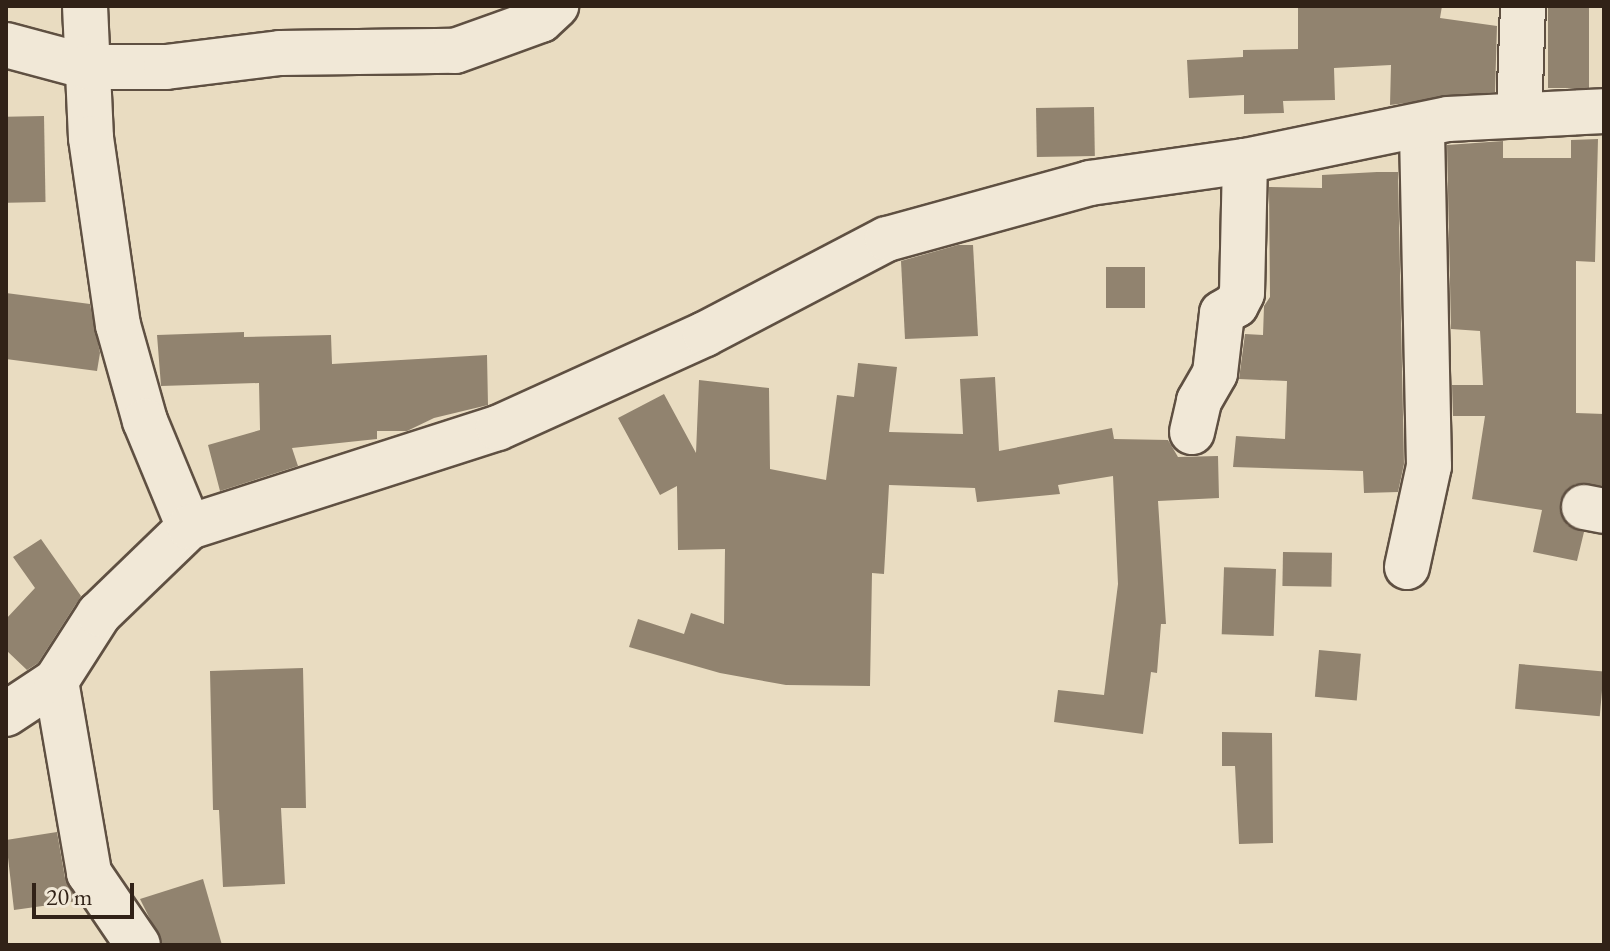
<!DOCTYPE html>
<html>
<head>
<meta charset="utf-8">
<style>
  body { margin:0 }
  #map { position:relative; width:1610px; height:951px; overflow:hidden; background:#e9dcc1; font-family:"EB Garamond",serif }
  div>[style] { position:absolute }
  .building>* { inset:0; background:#91836f; transform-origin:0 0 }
  .roads { filter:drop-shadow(2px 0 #5f5042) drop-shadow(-2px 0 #5f5042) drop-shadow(0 2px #5f5042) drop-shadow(0 -2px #5f5042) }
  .minor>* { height:44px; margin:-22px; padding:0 22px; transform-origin:22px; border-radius:22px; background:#f1e8d7 }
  span { translate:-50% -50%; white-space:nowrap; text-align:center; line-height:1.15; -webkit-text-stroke:7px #f1e8d7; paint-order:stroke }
  .frame { position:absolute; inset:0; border:8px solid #312217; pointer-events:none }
  .scale { position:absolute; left:32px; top:883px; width:102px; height:36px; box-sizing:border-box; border:4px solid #312217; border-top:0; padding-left:10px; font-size:24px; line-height:28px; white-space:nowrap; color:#312217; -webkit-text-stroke:6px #f1e8d7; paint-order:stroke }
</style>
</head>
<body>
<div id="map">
  <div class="building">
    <i style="clip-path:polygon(1442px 6px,1440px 18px,1497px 26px,1495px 92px,1390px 105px,1391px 65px,1334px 68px,1335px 100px,1283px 101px,1284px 113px,1244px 114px,1244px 95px,1189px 98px,1187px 60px,1243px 57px,1243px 50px,1298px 49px,1298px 7px)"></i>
    <i style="left:1548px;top:6px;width:41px;height:82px"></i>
    <i style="left:1094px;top:107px;width:49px;height:58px;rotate:89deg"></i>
    <i style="left:44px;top:116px;width:86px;height:38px;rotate:89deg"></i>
    <i style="clip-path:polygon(1598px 139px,1595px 262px,1576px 261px,1576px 413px,1604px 414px,1604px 486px,1575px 484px,1560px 501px,1567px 525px,1584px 532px,1577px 561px,1533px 552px,1542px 510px,1472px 499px,1485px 416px,1453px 416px,1452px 385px,1483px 385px,1480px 331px,1451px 329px,1447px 145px,1503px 141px,1503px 158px,1571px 158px,1571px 140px)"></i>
    <i style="clip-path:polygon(1377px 172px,1398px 172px,1404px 464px,1398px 492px,1364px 493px,1363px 471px,1233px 467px,1236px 436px,1285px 439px,1287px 381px,1239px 379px,1245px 334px,1263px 335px,1264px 306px,1270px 297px,1269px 187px,1322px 188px,1322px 175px)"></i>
    <i style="clip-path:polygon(958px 245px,973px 245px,978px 336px,905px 339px,901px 261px)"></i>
    <i style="left:1106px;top:267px;width:39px;height:41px"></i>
    <i style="clip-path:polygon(6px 293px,90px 304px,100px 353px,97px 371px,6px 359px)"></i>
    <i style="clip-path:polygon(244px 332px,244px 337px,331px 335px,332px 364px,487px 355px,488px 405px,434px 418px,407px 431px,377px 431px,377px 439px,292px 448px,298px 466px,220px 491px,208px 445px,260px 430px,259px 383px,161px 386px,157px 335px)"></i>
    <i style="clip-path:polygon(858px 363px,897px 367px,889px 432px,963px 434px,960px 379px,995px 377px,999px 451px,1112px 428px,1114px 439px,1168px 440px,1178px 457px,1218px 456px,1219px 498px,1158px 501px,1166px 624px,1161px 624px,1157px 673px,1151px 672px,1143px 734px,1054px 722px,1058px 690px,1104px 695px,1118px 584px,1113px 476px,1058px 485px,1060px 494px,977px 502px,975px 488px,889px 485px,884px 574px,872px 573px,870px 686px,786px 685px,720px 673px,629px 647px,638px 619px,684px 634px,691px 613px,724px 624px,725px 549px,678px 550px,677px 486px,660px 495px,618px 418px,664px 394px,696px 453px,699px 380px,769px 388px,770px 469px,826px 480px,837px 395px,854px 397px)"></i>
    <i style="clip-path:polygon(41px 539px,81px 596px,38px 663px,27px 670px,6px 650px,6px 619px,35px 588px,13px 557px)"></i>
    <i style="left:1283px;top:552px;width:49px;height:34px;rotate:1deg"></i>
    <i style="left:1276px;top:569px;width:67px;height:52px;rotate:92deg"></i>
    <i style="left:1319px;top:650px;width:42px;height:47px;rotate:5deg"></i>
    <i style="left:1519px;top:664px;width:85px;height:45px;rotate:5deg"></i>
    <i style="clip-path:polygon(303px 668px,306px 808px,281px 808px,285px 884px,223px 887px,219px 810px,213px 810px,210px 671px)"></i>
    <i style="clip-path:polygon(1222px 732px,1272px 733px,1273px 843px,1239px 844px,1235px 766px,1222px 766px)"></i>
    <i style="clip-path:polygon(57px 832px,65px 878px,78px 901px,14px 910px,6px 840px)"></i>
    <i style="clip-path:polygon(203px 879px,222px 945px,163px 945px,140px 899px)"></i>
  </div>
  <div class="roads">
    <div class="minor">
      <i style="left:85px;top:6px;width:132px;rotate:87.4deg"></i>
      <i style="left:91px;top:138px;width:189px;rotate:81.8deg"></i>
      <i style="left:118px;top:325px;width:100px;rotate:74.3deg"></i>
      <i style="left:145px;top:421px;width:115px;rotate:67.5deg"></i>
      <i style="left:6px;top:45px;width:85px;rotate:15deg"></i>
      <i style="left:88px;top:67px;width:78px"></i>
      <i style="left:166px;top:67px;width:115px;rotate:-7deg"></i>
      <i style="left:280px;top:53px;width:175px;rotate:-0.7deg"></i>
      <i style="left:455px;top:51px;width:91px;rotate:-19.8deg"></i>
      <i style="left:541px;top:20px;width:21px;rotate:-43deg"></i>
      <i style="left:1519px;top:115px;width:109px;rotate:-87.9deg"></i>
      <i style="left:1192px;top:432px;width:32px;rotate:-77deg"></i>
      <i style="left:1199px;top:401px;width:32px;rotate:-60deg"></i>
      <i style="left:1215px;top:373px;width:60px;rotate:-83.3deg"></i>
      <i style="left:1222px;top:313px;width:16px;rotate:-30deg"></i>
      <i style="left:1236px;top:305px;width:13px;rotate:-63deg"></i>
      <i style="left:1242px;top:293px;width:132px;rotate:-88.7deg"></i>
      <i style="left:1584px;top:507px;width:20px;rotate:11deg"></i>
      <i style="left:1407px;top:567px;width:103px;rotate:-77.7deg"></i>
      <i style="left:1429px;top:466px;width:340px;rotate:-91.2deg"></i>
      <i style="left:56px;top:681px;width:195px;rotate:80.2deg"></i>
      <i style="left:89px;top:873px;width:87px;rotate:55.8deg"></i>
      <i style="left:6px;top:714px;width:60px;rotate:-33.4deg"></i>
      <i style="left:56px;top:681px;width:80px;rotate:-57.3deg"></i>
      <i style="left:99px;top:614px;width:125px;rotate:-44deg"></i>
      <i style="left:189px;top:527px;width:324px;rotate:-17.8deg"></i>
      <i style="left:498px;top:428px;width:227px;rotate:-24.4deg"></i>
      <i style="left:705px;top:334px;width:205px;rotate:-27.6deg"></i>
      <i style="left:887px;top:239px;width:211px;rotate:-15.4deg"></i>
      <i style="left:1090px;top:183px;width:157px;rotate:-8.1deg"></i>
      <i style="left:1245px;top:161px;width:207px;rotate:-11.7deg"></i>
      <i style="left:1448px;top:119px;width:156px;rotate:-2.9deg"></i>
    </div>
  </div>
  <div class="frame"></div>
  <div class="scale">20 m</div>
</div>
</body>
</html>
